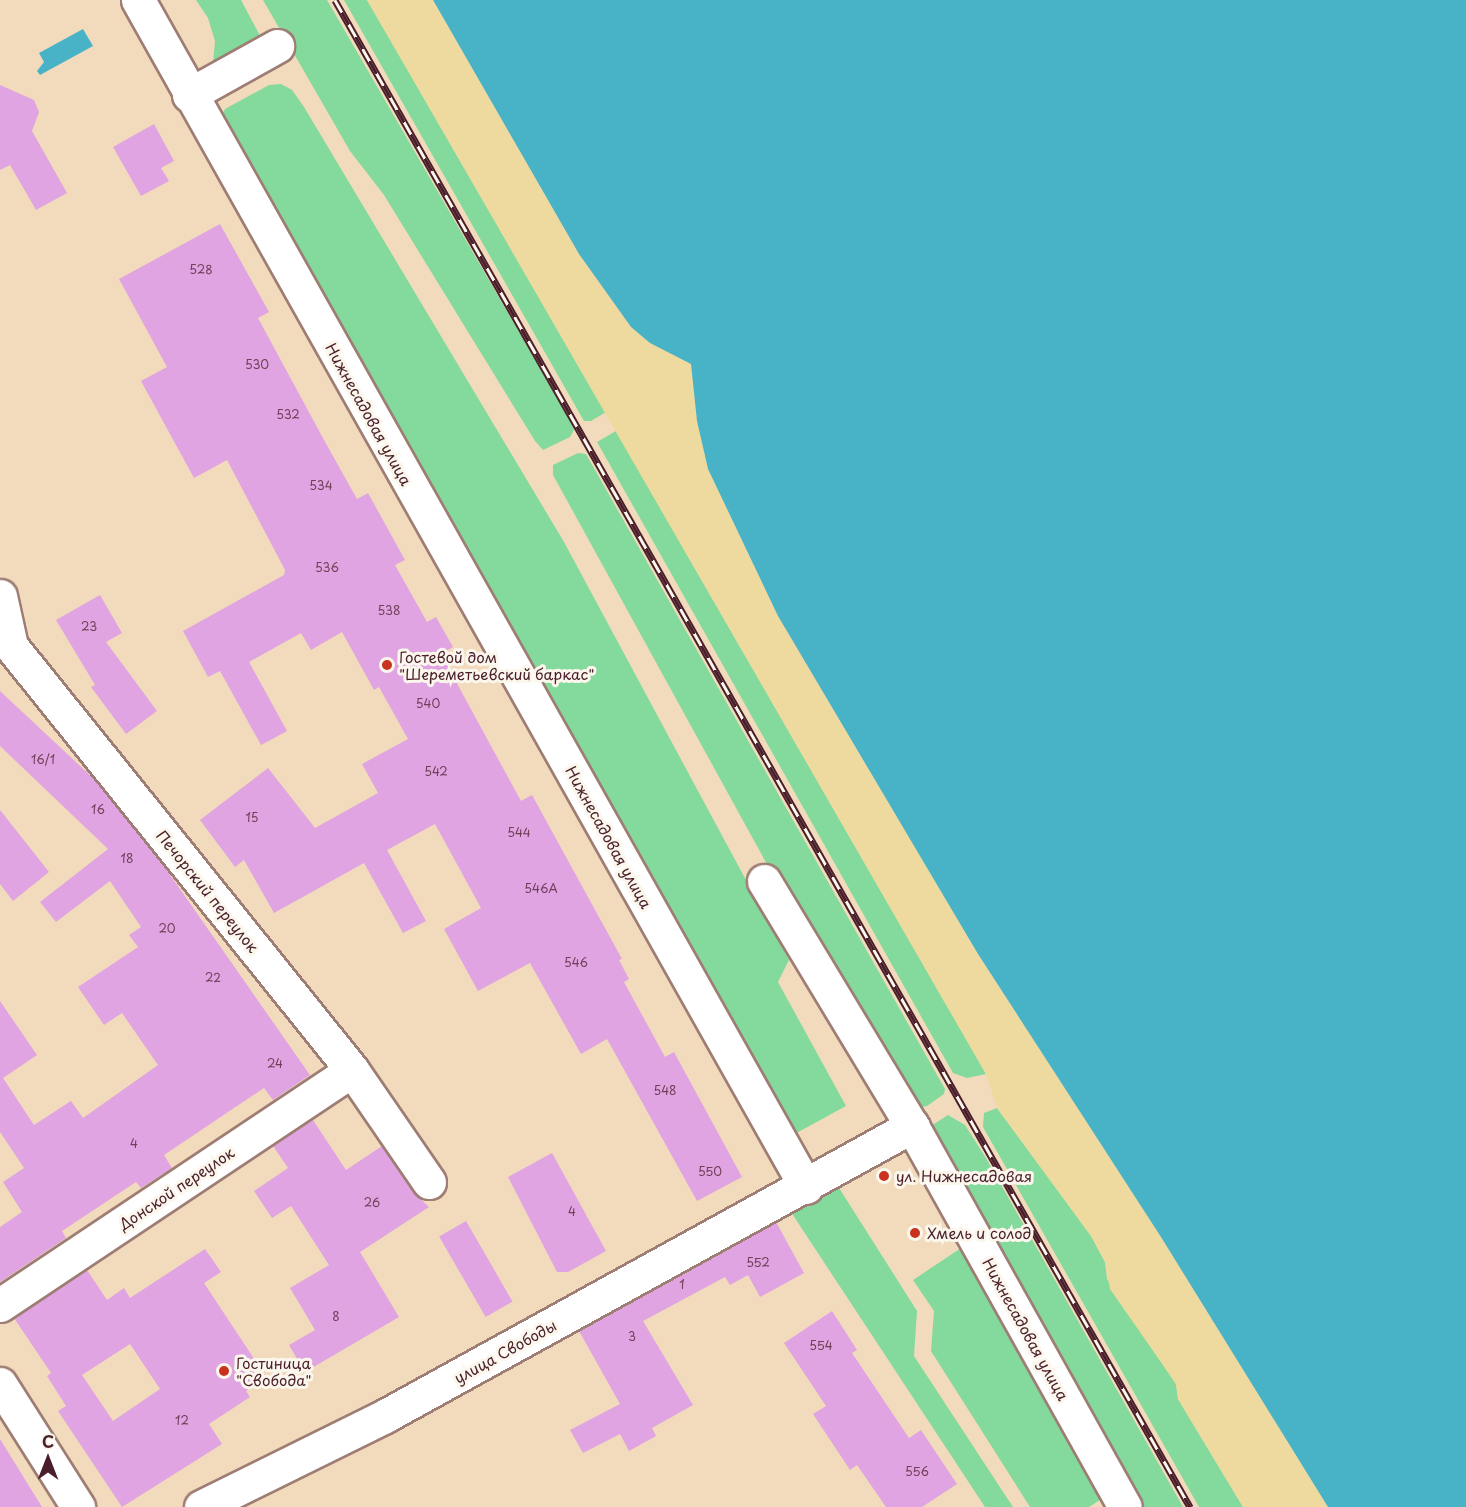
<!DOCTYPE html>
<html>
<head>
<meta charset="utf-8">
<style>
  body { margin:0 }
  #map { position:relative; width:1466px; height:1507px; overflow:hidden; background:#f2dbbc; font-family:"Playpen Sans",sans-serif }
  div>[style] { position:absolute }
  .green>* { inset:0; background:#84d99c }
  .sand>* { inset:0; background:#eeda9e }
  .water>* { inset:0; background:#48b2c6 }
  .building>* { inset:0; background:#dfa4e1; transform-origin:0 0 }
  .roads { filter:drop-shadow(2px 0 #9e7d74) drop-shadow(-2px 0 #9e7d74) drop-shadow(0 2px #9e7d74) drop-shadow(0 -2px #9e7d74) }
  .minor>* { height:33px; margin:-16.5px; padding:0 16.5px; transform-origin:16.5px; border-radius:16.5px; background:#fff }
  .rail>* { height:7px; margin-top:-3.5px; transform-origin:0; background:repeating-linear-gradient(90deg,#fbf7ec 0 14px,#4a1f2b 0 28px); box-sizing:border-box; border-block:2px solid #4a1f2b }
  .dots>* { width:16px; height:16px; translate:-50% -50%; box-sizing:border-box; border:3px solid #fbf7ec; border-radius:50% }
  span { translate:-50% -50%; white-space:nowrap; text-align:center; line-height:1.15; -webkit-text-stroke:6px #fbf7ec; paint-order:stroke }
  .number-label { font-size:12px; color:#6f4058 }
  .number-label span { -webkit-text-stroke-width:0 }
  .street-label { font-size:15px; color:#4a1f2b }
  .poi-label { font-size:15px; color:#4a1f2b }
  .left { translate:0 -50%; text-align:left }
  .north { position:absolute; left:18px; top:1429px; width:60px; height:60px; -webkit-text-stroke:4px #fbf7ec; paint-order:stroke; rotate:0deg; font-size:16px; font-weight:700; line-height:24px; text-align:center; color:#4a1f2b }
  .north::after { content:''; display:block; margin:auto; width:21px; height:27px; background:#4a1f2b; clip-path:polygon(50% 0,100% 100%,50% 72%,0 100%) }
</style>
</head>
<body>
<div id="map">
  <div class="green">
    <i style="clip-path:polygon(196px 0,241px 0,265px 45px,212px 75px,215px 41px,208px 18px)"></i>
    <i style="clip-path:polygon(263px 0,327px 0,571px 422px,574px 430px,570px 437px,543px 450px,535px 441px,384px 195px,350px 151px)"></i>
    <i style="clip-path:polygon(344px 0,367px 0,606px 412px,591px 421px,584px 421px)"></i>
    <i style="clip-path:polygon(281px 84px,292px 90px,304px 107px,564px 542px,789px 960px,778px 982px,846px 1106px,791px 1136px,220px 119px,225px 109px,269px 85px)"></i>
    <i style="clip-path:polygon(616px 431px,986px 1074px,967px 1078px,953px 1073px,597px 442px)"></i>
    <i style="clip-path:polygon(578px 453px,586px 454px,945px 1089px,944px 1094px,927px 1106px,917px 1108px,774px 877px,553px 475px,553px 465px)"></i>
    <i style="clip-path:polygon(997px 1108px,1091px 1236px,1105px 1262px,1107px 1279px,1176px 1384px,1178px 1399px,1243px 1507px,1199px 1507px,983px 1127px,984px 1113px)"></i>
    <i style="clip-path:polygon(948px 1115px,965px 1125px,986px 1158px,1183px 1507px,1141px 1507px,928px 1128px)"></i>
    <i style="clip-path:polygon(834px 1180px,917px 1311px,914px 1356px,1013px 1507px,985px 1507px,787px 1206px)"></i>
    <i style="clip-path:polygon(967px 1244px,1103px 1498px,1089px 1507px,1030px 1507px,931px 1351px,934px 1311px,913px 1280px)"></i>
  </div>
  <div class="sand">
    <i style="clip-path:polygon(367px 0,433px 0,579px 254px,631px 327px,650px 343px,692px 364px,697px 421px,708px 469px,778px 616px,978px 954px,1161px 1237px,1328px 1507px,1243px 1507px,1178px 1399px,1176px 1384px,1110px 1289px,1105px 1262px,1091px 1236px,997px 1108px,986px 1074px)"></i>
  </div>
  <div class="water">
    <i style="clip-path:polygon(433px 0,1466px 0,1466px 1507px,1328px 1507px,1161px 1237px,978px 954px,778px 616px,708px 469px,697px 421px,691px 364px,650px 343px,631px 327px,579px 254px)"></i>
    <i style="clip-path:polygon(83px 29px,93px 46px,40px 75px,37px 71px,44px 62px,39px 53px)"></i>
  </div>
  <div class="building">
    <i style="clip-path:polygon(0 85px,34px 100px,39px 112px,32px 131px,67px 193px,36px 210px,10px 165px,0 170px)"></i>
    <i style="clip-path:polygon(154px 124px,174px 161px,161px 168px,169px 181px,141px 196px,113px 147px)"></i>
    <i style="clip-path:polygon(220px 224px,269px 312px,258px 318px,324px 440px,357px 499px,368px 493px,405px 560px,395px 565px,427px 622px,436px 617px,453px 647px,441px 654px,479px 724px,521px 801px,532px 795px,622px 959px,619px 960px,629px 979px,624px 982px,665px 1057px,674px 1052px,742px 1177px,697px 1201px,607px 1039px,581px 1054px,530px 963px,478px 991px,444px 929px,481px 908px,435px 824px,387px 850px,426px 921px,403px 933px,364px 863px,274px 913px,244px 860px,235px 867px,200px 820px,268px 768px,315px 828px,378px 793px,362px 764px,408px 739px,379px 687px,374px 690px,342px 632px,311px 650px,301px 633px,249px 662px,287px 731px,261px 745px,220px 671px,208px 677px,183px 631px,284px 575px,285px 570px,227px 460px,194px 478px,141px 381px,167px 367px,119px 279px)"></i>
    <i style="clip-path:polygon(100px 595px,122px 633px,106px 642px,157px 711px,126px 734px,91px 687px,95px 685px,56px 620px)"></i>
    <i style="clip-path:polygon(0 691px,93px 778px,166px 869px,310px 1075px,273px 1100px,264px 1088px,164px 1155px,172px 1168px,141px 1188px,136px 1182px,62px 1231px,66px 1238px,0 1282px,0 1227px,22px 1212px,3px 1182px,24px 1168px,0 1132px,0 1001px,37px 1055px,3px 1078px,34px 1125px,71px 1101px,83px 1118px,158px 1065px,122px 1013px,104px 1025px,78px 987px,138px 947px,129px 935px,141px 927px,110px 881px,56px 922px,40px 902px,108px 849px,0 746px)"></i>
    <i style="clip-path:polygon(0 810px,49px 872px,13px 901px,0 884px)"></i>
    <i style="clip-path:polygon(313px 1120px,346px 1170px,382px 1146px,414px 1193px,429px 1207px,360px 1252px,399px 1317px,305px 1372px,289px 1345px,315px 1330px,290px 1288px,329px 1265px,291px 1206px,272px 1218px,254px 1191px,288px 1168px,273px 1146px)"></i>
    <i style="clip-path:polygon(552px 1153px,606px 1251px,568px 1272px,557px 1272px,508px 1177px)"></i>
    <i style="left:466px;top:1221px;width:93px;height:31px;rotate:60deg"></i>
    <i style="clip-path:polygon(776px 1222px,804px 1273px,760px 1297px,748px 1275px,730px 1285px,725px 1277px,643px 1321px,693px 1405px,652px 1428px,656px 1436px,629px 1451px,620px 1434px,583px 1453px,570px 1430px,620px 1404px,579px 1331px)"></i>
    <i style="clip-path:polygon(evenodd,205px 1249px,221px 1272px,204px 1283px,266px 1377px,246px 1391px,250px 1397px,209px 1424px,222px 1444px,122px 1507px,58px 1411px,66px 1406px,47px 1376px,51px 1373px,14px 1318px,87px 1270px,107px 1300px,124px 1288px,130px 1298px,205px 1249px,130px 1344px,160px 1389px,113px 1421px,82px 1375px,130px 1344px)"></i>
    <i style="clip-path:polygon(832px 1311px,857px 1350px,852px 1353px,909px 1438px,921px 1430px,957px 1484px,922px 1507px,886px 1507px,857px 1465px,850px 1470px,813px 1414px,826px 1406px,784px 1343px)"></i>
    <i style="clip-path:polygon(0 1439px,42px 1507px,0 1507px)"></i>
  </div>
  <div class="roads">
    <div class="minor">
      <i style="left:138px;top:0;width:1362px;rotate:60.63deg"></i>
      <i style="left:189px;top:95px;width:101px;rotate:-29.1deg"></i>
      <i style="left:0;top:596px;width:51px;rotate:77.6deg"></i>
      <i style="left:11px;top:646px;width:544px;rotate:51.19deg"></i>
      <i style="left:352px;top:1070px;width:136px;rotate:55.5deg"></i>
      <i style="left:764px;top:881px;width:286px;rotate:58.9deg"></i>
      <i style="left:912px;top:1126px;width:436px;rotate:60.8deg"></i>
      <i style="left:0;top:1305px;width:423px;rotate:-33.7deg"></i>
      <i style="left:0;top:1384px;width:146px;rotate:57.6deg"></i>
      <i style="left:201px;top:1507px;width:205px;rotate:-26.3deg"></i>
      <i style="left:385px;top:1416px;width:602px;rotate:-28.82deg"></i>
    </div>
  </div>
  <div class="rail">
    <i style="left:335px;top:0;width:1733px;rotate:60.43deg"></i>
  </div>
  <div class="dots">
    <i style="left:387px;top:665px;background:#c8321e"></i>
    <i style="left:884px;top:1176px;background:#c8321e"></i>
    <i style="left:915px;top:1233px;background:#c8321e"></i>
    <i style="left:224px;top:1371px;background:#c8321e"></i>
  </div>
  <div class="number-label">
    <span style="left:201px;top:270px">528</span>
    <span style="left:257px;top:365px">530</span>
    <span style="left:288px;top:415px">532</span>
    <span style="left:321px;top:486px">534</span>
    <span style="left:327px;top:568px">536</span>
    <span style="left:389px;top:611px">538</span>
    <span style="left:89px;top:627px">23</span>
    <span style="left:428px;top:704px">540</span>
    <span style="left:43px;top:760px">16/1</span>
    <span style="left:436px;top:772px">542</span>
    <span style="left:98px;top:810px">16</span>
    <span style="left:252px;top:818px">15</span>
    <span style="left:519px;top:833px">544</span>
    <span style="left:127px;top:859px">18</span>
    <span style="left:541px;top:889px">546А</span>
    <span style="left:167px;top:929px">20</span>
    <span style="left:576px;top:963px">546</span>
    <span style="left:213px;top:978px">22</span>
    <span style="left:275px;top:1064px">24</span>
    <span style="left:665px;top:1091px">548</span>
    <span style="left:134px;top:1144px">4</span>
    <span style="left:710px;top:1172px">550</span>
    <span style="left:372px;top:1203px">26</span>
    <span style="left:572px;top:1212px">4</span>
    <span style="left:758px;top:1263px">552</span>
    <span style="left:682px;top:1285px">1</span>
    <span style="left:336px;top:1317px">8</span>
    <span style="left:632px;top:1337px">3</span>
    <span style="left:821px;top:1346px">554</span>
    <span style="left:182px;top:1421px">12</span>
    <span style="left:917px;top:1472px">556</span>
  </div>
  <div class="street-label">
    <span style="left:369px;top:414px;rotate:61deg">Нижнесадовая улица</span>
    <span style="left:609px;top:837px;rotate:61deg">Нижнесадовая улица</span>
    <span style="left:208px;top:891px;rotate:51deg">Печорский переулок</span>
    <span style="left:176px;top:1188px;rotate:-34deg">Донской переулок</span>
    <span style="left:1026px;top:1329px;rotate:61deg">Нижнесадовая улица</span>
    <span style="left:505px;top:1351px;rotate:-29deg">улица Свободы</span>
  </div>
  <div class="poi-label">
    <span class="left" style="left:399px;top:665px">Гостевой дом<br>"Шереметьевский баркас"</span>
    <span class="left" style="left:896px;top:1176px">ул. Нижнесадовая</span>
    <span class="left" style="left:927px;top:1233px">Хмель и солод</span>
    <span class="left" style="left:236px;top:1371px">Гостиница<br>"Свобода"</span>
  </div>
  <div class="north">С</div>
</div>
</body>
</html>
